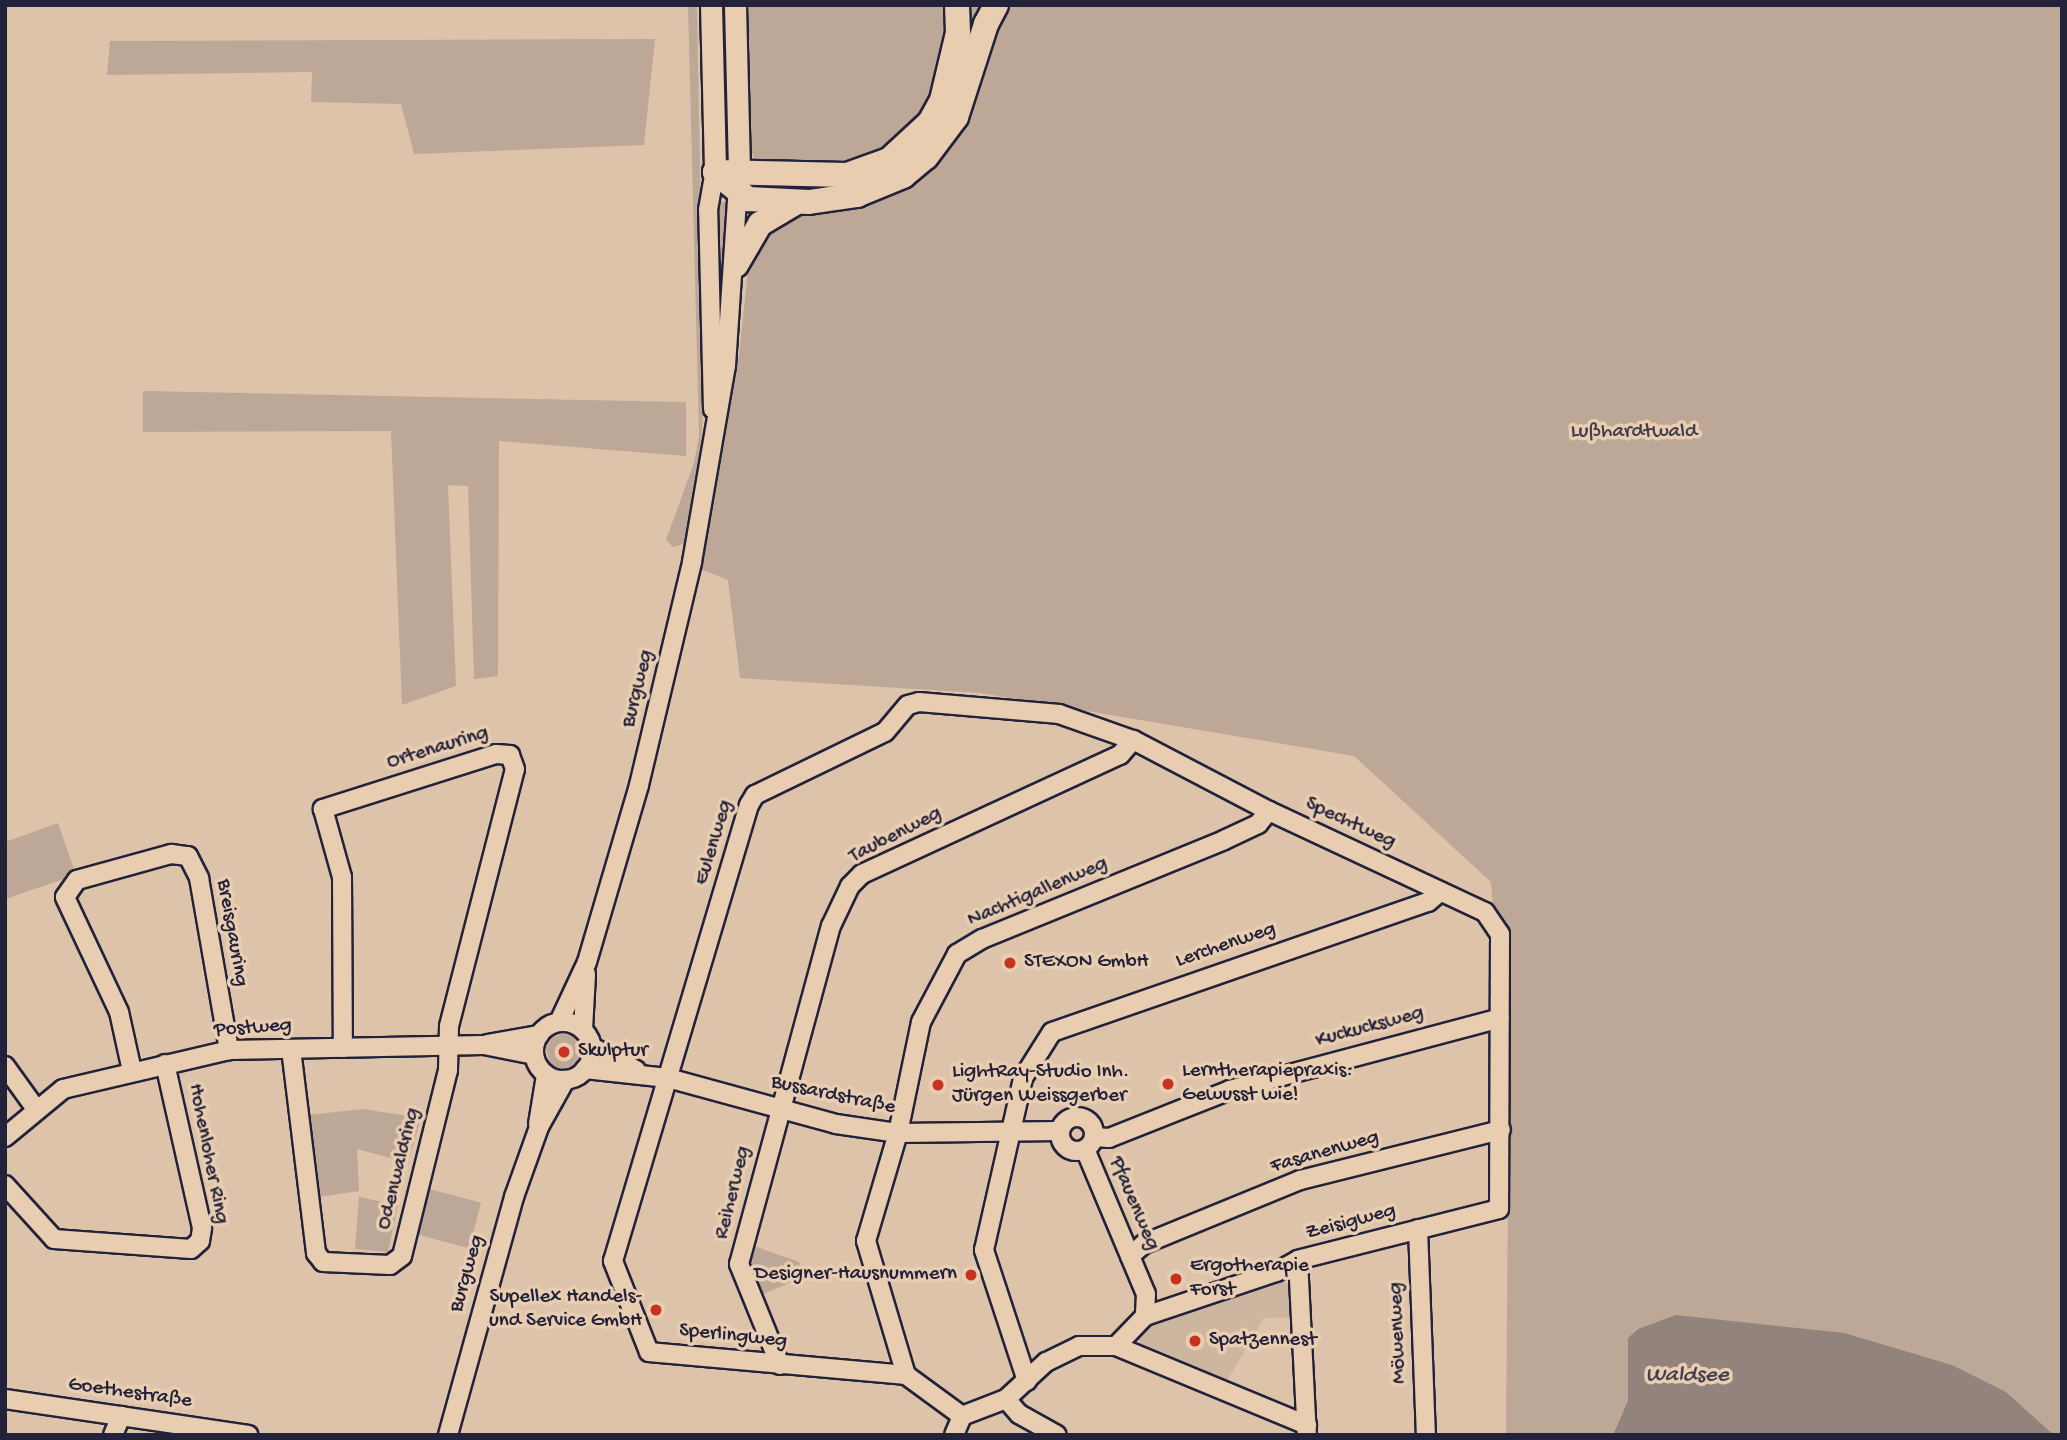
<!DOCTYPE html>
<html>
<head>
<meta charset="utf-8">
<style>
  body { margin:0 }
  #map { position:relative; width:2067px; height:1440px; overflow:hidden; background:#dcc3a9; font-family:"Gochi Hand",sans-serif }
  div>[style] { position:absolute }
  .built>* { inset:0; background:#ccb6a0 }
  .green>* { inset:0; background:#bda897; transform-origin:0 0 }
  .water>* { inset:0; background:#92847d }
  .roads { filter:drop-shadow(2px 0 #22223b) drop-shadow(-2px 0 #22223b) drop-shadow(0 2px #22223b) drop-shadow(0 -2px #22223b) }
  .minor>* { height:18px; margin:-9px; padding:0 9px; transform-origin:9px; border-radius:9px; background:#e8cdb0 }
  .minor>.ring { margin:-9px; padding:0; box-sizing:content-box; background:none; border:18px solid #e8cdb0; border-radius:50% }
  .major>* { height:21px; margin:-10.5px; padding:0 10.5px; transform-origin:10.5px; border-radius:10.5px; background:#e8cdb0 }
  .highway>* { height:24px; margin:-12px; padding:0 12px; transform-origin:12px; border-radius:12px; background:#e8cdb0 }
  .dots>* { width:19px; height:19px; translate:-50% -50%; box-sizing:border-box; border:4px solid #e8cdb0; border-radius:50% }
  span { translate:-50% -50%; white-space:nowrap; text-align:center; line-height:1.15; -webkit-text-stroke:7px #e8cdb0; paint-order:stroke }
  .park-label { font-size:21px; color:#413d4d }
  .street-label { font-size:21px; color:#22223b }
  .poi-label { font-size:21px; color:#22223b }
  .left { translate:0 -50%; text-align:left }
  .right { translate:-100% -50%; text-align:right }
  .water-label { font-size:23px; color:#443f4f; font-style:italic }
  .frame { position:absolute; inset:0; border:7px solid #22223b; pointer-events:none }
</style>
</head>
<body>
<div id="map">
  <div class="built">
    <i style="clip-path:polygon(1271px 1279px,1282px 1279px,1293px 1288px,1297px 1317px,1264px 1318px,1224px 1386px,1140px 1350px,1138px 1333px,1143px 1326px)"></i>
  </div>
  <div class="green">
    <i style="clip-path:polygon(688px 5px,697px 5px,704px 391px,700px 465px,686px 543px,673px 547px,666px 540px,694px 463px,699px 436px)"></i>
    <i style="clip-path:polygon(740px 5px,949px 5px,951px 34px,935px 101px,903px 142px,855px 165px,755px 159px,745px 139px)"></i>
    <i style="clip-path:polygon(965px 5px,984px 5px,949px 106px,917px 151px,880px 177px,847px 187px,770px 190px,752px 185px,848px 184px,882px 173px,908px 157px,940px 118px,954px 88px,963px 51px)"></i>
    <i style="clip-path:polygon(1007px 5px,2062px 5px,2062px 1435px,2054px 1435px,2006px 1392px,1742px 1325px,1676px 1315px,1628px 1338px,1628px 1399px,1613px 1435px,1506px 1435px,1510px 936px,1493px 907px,1491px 882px,1354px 756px,980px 693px,740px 678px,728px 580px,700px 569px,701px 552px,725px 407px,739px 356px,750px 250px,785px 216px,852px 210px,917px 180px,956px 138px,970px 111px,984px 52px)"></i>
    <i style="clip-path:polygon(655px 39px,644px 145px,414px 154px,401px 104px,311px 102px,312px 72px,107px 75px,110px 41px)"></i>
    <i style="clip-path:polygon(726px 201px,730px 204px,718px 380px,713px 219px,718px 204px)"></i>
    <i style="clip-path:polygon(143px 391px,686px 402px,686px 456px,499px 441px,498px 676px,474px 679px,468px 486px,448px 485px,456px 686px,402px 705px,391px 431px,143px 432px)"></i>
    <i style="clip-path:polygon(58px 823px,76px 875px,5px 899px,5px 842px)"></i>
    <i style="clip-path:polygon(563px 1033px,574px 1037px,581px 1054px,571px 1067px,560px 1069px,550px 1064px,546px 1048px,552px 1038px)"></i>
    <i style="clip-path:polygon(363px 1109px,421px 1118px,408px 1163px,357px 1149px,359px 1191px,319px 1197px,308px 1115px)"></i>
    <i style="left:426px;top:1188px;width:57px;height:47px;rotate:15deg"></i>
    <i style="clip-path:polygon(359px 1197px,398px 1205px,388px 1252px,355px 1249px)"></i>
    <i style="clip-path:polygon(751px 1245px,799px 1262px,804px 1277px,756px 1297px,743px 1264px)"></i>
  </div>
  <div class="water">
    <i style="clip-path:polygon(1676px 1315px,1844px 1333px,1952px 1365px,2006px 1392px,2054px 1435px,1613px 1435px,1628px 1400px,1628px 1338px,1638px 1329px)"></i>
  </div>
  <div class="roads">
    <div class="minor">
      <i style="left:713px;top:409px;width:199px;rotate:-91.4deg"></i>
      <i style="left:708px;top:210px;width:39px;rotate:-80deg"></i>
      <i style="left:919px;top:702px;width:141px;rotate:4.9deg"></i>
      <i style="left:1059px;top:714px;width:78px;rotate:19.4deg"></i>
      <i style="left:1133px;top:740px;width:153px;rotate:27.6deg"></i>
      <i style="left:1269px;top:811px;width:238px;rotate:25.1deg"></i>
      <i style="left:1485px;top:912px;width:27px;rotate:56deg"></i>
      <i style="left:1500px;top:934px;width:275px;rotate:90.2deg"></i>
      <i style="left:1499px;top:1209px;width:207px;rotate:165.8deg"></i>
      <i style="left:1298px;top:1260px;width:25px;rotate:151deg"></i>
      <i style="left:1276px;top:1272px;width:138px;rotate:161.4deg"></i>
      <i style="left:1145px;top:1316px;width:42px;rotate:134deg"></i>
      <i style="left:1116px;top:1346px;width:37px;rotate:180deg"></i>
      <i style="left:1079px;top:1346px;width:37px;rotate:154deg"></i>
      <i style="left:1046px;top:1362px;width:54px;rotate:137.2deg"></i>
      <i style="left:1006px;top:1399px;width:47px;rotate:158.9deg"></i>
      <i style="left:962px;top:1416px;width:69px;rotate:-143.8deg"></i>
      <i style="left:906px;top:1375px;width:258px;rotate:-174.9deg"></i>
      <i style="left:649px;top:1352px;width:98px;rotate:-111.6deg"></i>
      <i style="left:613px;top:1261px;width:476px;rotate:-73.4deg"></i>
      <i style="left:749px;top:805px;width:12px;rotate:-59deg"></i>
      <i style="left:755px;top:795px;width:144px;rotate:-25.9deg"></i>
      <i style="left:885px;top:732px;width:35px;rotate:-50deg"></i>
      <i style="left:908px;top:705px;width:11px;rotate:-15deg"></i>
      <i style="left:559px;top:1022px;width:66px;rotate:-65deg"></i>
      <i style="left:587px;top:962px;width:184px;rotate:-73.6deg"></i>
      <i style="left:639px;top:785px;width:229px;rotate:-76.6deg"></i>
      <i style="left:692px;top:562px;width:199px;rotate:-80.2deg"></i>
      <i style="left:726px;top:366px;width:183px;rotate:-86.2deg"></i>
      <i class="ring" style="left:534px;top:1022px;width:40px;height:40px"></i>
      <i style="left:583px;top:1030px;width:56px;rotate:-86.9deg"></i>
      <i style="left:487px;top:1044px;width:53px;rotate:-9.8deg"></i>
      <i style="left:592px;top:1047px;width:50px;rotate:27.6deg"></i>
      <i style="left:291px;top:1049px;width:206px;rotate:83deg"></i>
      <i style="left:316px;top:1253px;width:11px;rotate:52deg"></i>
      <i style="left:323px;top:1262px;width:67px;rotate:2.6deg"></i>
      <i style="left:390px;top:1265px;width:15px;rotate:-37deg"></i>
      <i style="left:402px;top:1256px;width:192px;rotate:-76.1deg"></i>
      <i style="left:448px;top:1070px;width:44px;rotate:-88.7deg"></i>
      <i style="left:449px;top:1026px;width:265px;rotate:-75.6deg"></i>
      <i style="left:515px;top:769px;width:15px;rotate:-110deg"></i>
      <i style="left:510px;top:755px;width:14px;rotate:-176deg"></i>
      <i style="left:496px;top:754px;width:182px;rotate:162.4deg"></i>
      <i style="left:323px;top:809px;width:71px;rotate:74.4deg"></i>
      <i style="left:342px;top:877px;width:171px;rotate:89.7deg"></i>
      <i style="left:5px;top:1066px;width:53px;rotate:54.2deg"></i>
      <i style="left:585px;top:1069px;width:83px;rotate:6.2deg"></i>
      <i style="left:668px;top:1078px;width:174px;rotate:15.3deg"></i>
      <i style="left:836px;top:1124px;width:63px;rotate:8.3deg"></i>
      <i style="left:898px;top:1133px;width:162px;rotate:-0.7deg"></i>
      <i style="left:132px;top:1071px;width:60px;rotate:-102.4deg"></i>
      <i style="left:119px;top:1012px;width:127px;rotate:-115.2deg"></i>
      <i style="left:65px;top:897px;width:21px;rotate:-55deg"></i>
      <i style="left:77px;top:880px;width:98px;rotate:-15.5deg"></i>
      <i style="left:171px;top:854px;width:17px;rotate:7deg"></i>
      <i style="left:188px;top:856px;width:25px;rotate:63deg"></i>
      <i style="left:199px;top:878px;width:175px;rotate:80.1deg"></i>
      <i class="ring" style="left:1060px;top:1117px;width:16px;height:16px"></i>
      <i style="left:538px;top:1124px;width:50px;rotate:-80.7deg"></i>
      <i style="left:5px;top:1137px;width:75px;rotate:-39.6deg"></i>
      <i style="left:63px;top:1089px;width:171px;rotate:-13.2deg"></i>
      <i style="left:229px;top:1050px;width:255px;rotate:-1.1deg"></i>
      <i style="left:484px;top:1045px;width:51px;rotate:11.3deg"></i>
      <i style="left:1094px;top:1137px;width:15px;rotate:4deg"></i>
      <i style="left:1109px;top:1138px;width:130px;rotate:-21.6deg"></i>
      <i style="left:1230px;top:1090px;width:279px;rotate:-14.9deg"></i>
      <i style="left:1085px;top:1149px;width:157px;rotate:67.2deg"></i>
      <i style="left:1146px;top:1294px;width:22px;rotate:93deg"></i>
      <i style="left:5px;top:1185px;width:73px;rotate:47.8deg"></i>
      <i style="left:54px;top:1239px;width:137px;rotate:4.2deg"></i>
      <i style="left:191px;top:1249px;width:12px;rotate:-42deg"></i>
      <i style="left:200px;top:1241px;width:13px;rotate:-81deg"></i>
      <i style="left:202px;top:1228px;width:168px;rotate:-102.7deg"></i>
      <i style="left:1418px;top:1229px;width:206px;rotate:87.8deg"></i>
      <i style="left:1130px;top:1256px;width:18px;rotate:-41deg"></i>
      <i style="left:1144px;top:1244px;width:169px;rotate:-22.3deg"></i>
      <i style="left:1300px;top:1180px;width:207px;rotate:-14deg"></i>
      <i style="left:1298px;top:1260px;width:175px;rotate:87.1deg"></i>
      <i style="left:1116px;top:1346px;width:207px;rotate:22.5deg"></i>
      <i style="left:780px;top:1365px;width:109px;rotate:-112.1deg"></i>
      <i style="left:739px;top:1264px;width:350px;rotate:-74.8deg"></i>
      <i style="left:831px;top:926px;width:44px;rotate:-64.6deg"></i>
      <i style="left:850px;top:886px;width:17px;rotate:-45deg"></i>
      <i style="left:862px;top:874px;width:284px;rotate:-24.8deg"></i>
      <i style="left:1120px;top:755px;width:20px;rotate:-49deg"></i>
      <i style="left:906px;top:1375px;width:140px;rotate:-106.6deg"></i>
      <i style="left:866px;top:1241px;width:113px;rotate:-73.5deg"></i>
      <i style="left:898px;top:1133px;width:113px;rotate:-78.3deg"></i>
      <i style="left:921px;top:1022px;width:77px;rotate:-62.1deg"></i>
      <i style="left:957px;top:954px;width:29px;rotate:-31deg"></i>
      <i style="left:982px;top:939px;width:261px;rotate:-22.2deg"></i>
      <i style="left:1224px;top:840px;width:38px;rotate:-25deg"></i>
      <i style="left:1258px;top:824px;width:17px;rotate:-50deg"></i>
      <i style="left:1027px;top:1381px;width:138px;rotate:-108.2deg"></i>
      <i style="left:984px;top:1250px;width:176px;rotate:-77.2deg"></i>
      <i style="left:1023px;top:1078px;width:54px;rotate:-57.8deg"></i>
      <i style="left:1052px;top:1032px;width:398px;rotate:-19.1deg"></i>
      <i style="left:1428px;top:902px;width:16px;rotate:-40deg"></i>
      <i style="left:5px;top:1399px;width:246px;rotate:8.4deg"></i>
      <i style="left:1006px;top:1399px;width:20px;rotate:49deg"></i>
      <i style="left:1019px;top:1414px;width:43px;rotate:28.9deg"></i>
      <i style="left:113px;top:1435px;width:21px;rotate:-67deg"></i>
      <i style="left:448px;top:1435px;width:247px;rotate:-74.5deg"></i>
      <i style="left:514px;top:1197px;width:74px;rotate:-70.3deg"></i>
      <i style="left:539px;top:1127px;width:54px;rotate:-61deg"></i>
      <i style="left:954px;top:1435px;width:21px;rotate:-67deg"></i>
    </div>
    <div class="major">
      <i style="left:711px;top:5px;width:167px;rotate:88.6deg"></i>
      <i style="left:735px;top:5px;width:168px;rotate:88.6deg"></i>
    </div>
    <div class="highway">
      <i style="left:715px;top:172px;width:43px;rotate:39.3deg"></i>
      <i style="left:748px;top:199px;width:61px;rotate:2.8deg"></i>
      <i style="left:809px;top:202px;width:49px;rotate:-8.3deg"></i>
      <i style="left:857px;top:195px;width:50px;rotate:-22.4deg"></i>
      <i style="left:903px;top:176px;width:30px;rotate:-40deg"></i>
      <i style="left:926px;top:157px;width:50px;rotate:-53.1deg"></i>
      <i style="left:956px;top:117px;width:98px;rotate:-72.1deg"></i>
      <i style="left:986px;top:24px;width:21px;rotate:-62deg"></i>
      <i style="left:715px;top:172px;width:132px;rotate:1.3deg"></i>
      <i style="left:847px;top:175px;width:45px;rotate:-19.7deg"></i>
      <i style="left:889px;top:160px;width:56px;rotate:-42.8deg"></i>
      <i style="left:930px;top:122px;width:25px;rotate:-61deg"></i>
      <i style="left:942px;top:100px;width:69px;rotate:-76.6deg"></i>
      <i style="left:958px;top:33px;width:28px;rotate:-92deg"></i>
      <i style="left:736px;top:265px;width:48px;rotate:-59.7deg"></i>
      <i style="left:760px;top:224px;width:43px;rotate:-30.7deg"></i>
    </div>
  </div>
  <div class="dots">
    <i style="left:1010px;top:963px;background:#c8321e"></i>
    <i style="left:564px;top:1052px;background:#c8321e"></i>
    <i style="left:1168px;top:1084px;background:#c8321e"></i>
    <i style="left:938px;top:1085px;background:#c8321e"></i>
    <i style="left:971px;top:1275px;background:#c8321e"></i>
    <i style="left:1176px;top:1279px;background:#c8321e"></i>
    <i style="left:656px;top:1310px;background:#c8321e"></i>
    <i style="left:1195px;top:1341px;background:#c8321e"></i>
  </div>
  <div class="park-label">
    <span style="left:1634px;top:433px">Lußhardtwald</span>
  </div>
  <div class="street-label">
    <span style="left:639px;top:689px;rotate:-76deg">Burgweg</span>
    <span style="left:438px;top:749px;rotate:-17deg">Ortenauring</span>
    <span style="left:1350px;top:824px;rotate:25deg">Spechtweg</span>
    <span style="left:896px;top:836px;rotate:-27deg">Taubenweg</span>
    <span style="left:715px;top:843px;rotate:-73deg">Eulenweg</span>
    <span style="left:1038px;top:893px;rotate:-23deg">Nachtigallenweg</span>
    <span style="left:231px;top:933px;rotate:80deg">Breisgauring</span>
    <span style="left:1226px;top:946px;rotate:-19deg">Lerchenweg</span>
    <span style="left:1370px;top:1028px;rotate:-15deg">Kuckucksweg</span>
    <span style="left:253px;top:1029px;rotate:-4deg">Postweg</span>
    <span style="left:833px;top:1096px;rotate:12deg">Bussardstraße</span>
    <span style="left:1325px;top:1153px;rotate:-16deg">Fasanenweg</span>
    <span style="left:207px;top:1154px;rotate:79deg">Hohenloher Ring</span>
    <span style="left:400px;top:1169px;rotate:-76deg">Odenwaldring</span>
    <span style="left:734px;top:1193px;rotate:-76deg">Reiherweg</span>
    <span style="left:1133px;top:1204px;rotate:67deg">Pfauenweg</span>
    <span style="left:1351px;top:1223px;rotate:-15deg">Zeisigweg</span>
    <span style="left:468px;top:1274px;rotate:-74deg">Burgweg</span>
    <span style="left:1399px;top:1333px;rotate:-92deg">Möwenweg</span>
    <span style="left:733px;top:1337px;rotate:6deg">Sperlingweg</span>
    <span style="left:130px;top:1394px;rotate:8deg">Goethestraße</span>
  </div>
  <div class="poi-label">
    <span class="left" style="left:1024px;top:963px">STEXON GmbH</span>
    <span class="left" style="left:578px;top:1052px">Skulptur</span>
    <span class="left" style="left:1182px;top:1084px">Lerntherapiepraxis:<br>Gewusst wie!</span>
    <span class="left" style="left:952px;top:1085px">LightRay-Studio Inh.<br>Jürgen Weissgerber</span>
    <span class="left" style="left:1190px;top:1279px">Ergotherapie<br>Forst</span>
    <span class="right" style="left:957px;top:1275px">Designer-Hausnummern</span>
    <span class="right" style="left:642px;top:1310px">Supellex Handels-<br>und Service GmbH</span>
    <span class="left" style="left:1209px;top:1341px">Spatzennest</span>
  </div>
  <div class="water-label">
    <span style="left:1687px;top:1376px">Waldsee</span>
  </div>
  <div class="frame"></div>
</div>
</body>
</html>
